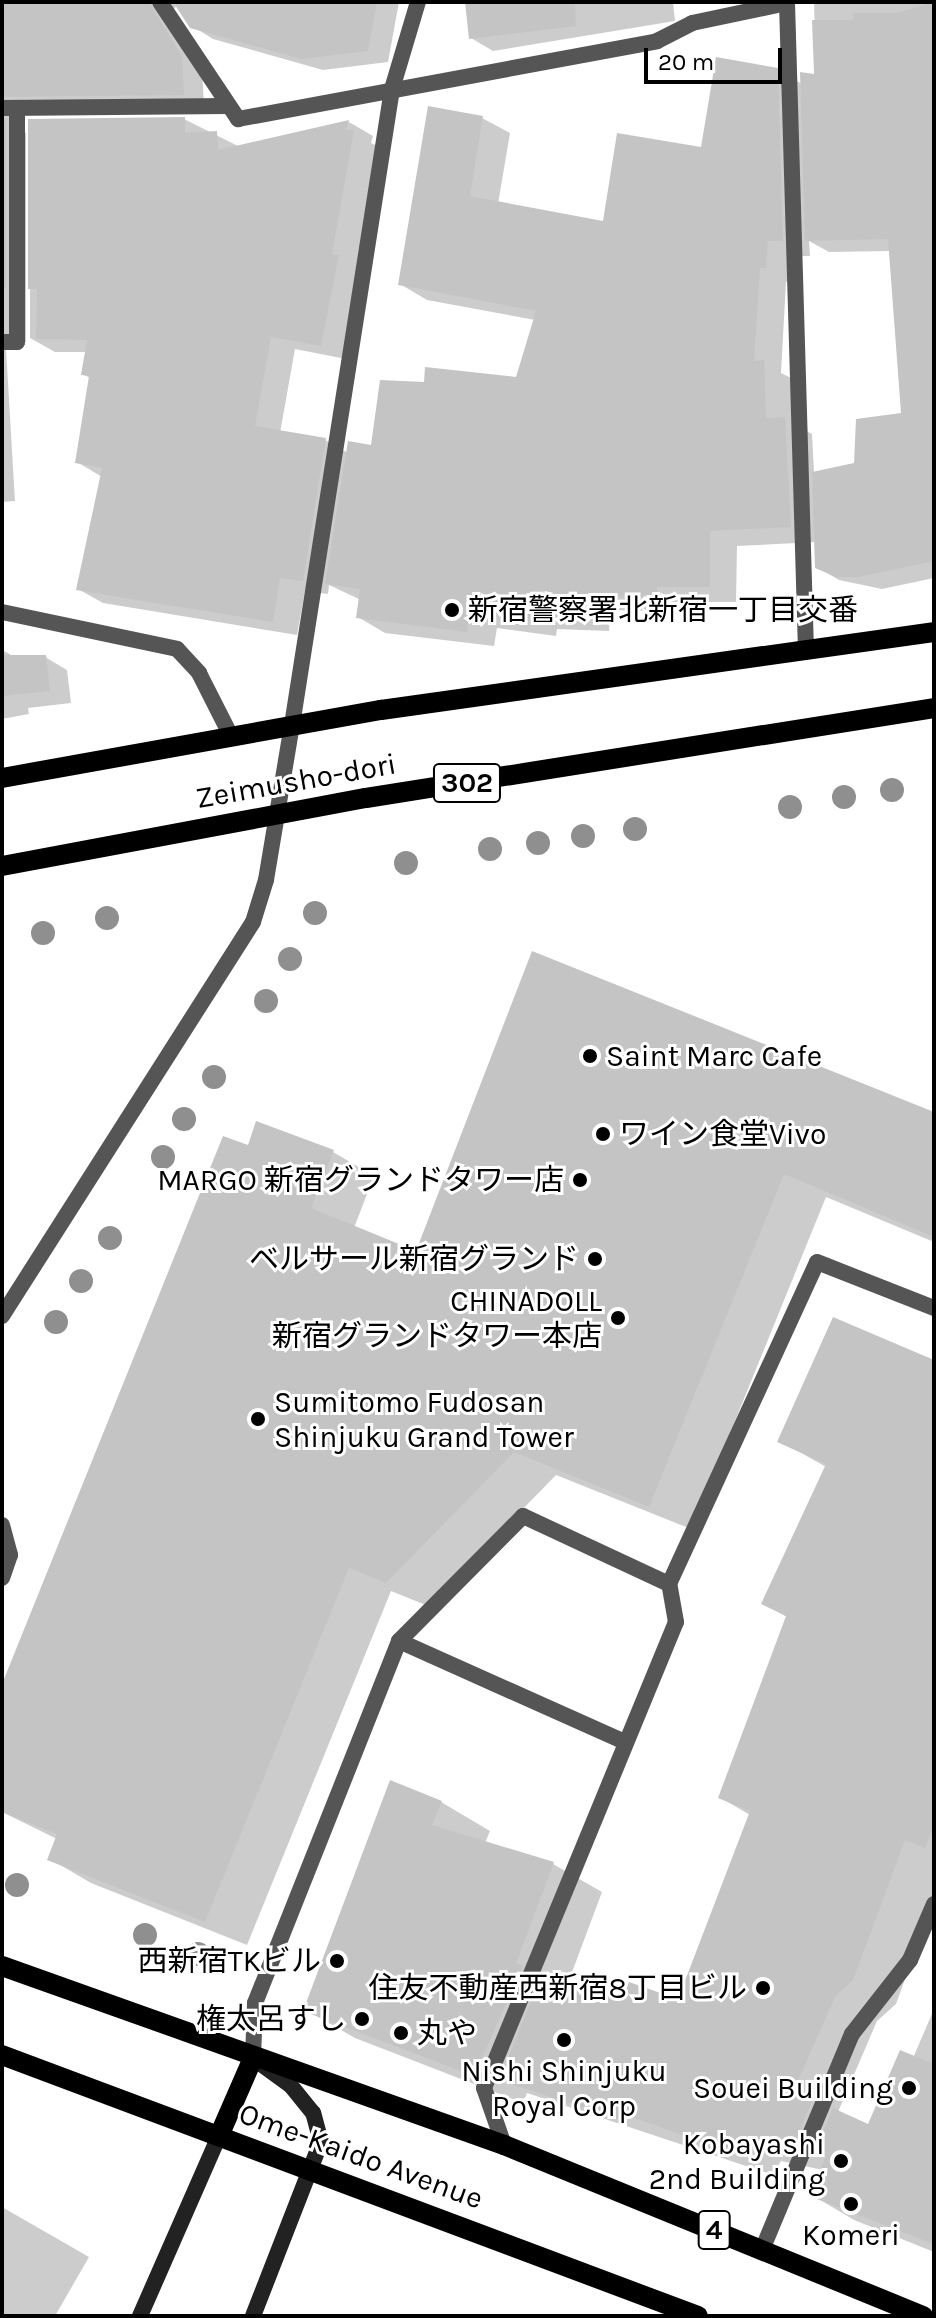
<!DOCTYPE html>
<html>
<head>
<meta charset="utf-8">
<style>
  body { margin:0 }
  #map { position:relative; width:936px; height:2318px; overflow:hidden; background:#fff; font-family:Karla,"Noto Sans JP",sans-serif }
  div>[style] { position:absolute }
  .shadow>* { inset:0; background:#0003 }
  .building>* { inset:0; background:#c4c4c4; transform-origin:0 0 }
  .service>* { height:16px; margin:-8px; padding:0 8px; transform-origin:8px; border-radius:8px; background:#555 }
  .minor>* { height:16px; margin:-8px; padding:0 8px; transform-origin:8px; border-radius:8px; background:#555 }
  .tertiary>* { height:16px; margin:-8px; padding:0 8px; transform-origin:8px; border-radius:8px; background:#555 }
  .secondary>* { height:16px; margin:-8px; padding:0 8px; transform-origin:8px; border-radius:8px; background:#222 }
  .primary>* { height:20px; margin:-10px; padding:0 10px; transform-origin:10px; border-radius:10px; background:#000 }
  .trees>* { width:24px; height:24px; margin:-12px; border-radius:50%; background:#8f8f8f }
  .dots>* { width:22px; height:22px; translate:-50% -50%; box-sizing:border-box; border:4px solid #fff; border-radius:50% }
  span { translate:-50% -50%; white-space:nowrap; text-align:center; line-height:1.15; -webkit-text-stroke:6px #fff; paint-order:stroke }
  .shield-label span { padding:2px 6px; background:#fff; border:2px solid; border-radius:6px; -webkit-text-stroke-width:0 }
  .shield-label { font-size:28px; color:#000; font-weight:700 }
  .poi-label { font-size:30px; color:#000 }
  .left { translate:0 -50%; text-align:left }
  .right { translate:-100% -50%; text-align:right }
  .street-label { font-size:30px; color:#000 }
  .frame { position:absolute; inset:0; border:4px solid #000; pointer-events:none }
  .scale { position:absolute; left:644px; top:48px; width:138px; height:36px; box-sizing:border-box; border:4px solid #000; border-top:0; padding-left:10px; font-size:24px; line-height:28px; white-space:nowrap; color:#000; -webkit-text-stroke:6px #fff; paint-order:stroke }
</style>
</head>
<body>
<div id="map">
  <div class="shadow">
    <i style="clip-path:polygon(2px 2px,399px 2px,388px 62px,323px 70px,213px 39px,192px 26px,177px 5px,169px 16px,202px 69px,204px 106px,23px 108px,13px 125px,26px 133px,26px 342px,6px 349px,15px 501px,2px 502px)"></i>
    <i style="clip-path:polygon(467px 2px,673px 2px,675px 21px,493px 51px,471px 38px)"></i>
    <i style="clip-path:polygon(evenodd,814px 2px,934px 2px,934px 578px,882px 589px,839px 580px,817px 567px,816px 542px,737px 546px,736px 602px,684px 602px,684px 612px,610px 610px,609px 631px,557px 629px,556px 636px,497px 628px,494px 646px,385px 633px,358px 617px,361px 600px,329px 585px,328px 594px,305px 591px,297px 635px,103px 603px,78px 589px,102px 477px,77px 462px,90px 378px,83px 374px,87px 352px,55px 352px,30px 338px,30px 121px,184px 119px,240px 147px,349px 122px,373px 136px,371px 143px,378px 146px,346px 359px,295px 349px,280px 433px,325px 440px,348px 453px,373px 447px,426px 384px,517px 379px,535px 320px,427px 300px,400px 284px,482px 118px,510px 133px,498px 204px,605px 223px,703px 149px,777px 70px,802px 84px,816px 76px,814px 2px,809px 241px,829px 252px,891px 251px,903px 414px,856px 465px,814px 473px,812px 434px,792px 423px,791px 378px,781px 373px,786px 282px,793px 283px,794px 256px,810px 256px,809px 241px)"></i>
    <i style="clip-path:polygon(2px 650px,15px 657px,45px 657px,67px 670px,71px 703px,28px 708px,29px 714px,2px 719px)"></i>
    <i style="clip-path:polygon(934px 1110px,934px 1242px,826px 1197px,691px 1529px,556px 1475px,428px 1606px,391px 1591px,247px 1945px,91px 1883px,50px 1859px,57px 1839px,2px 1812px,2px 1689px,249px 1148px,333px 1152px,374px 1176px,354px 1228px,417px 1254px)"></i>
    <i style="clip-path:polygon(934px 1366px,934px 1900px,896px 2004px,877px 2021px,838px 2112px,869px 2126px,913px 2058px,934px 2009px,934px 2252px,854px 2220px,812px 2195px,823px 2170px,781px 2161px,773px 2175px,527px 2093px,523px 2103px,355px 2038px,306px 2010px,441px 1802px,490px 1831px,485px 1843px,553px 1864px,602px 1892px,568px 1983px,624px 2001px,679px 2002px,750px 1815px,721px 1798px,787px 1617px,764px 1604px,826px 1467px,780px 1441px)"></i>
    <i style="clip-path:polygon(2px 2207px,89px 2257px,55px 2316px,2px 2316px)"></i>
  </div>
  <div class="building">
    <i style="clip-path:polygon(2px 2px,149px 2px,182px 56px,184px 95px,2px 97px)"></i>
    <i style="clip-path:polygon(173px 2px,377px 2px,368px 51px,301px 59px,190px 28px)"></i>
    <i style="clip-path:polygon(465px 2px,575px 2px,576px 26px,469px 39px)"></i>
    <i style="clip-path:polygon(934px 2px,934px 561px,858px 577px,836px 577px,815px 568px,812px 472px,854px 463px,856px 419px,901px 413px,888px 239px,805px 241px,800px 72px,814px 74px,812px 20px,853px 20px,853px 13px,897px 13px)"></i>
    <i style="clip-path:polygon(716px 57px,778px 68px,783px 241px,768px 241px,766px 268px,760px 268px,754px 361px,764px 360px,766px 418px,785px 417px,791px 527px,710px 531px,710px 587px,657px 587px,657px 597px,583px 596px,582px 617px,530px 614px,529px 621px,469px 614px,467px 632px,356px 618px,360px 589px,325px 584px,348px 441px,371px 445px,380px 380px,424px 382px,425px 367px,516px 377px,536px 311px,398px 285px,428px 106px,483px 116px,470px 196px,603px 221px,617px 133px,701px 147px)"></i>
    <i style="clip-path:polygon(185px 117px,185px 133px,217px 131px,218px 150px,349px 120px,346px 130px,354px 130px,332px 254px,339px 255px,321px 346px,271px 337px,255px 426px,326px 438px,303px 581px,280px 578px,273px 622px,76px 590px,102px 468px,75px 463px,89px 376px,81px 375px,87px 340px,36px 339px,37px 289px,28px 289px,28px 119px)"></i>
    <i style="left:2px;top:119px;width:4px;height:169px"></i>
    <i style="clip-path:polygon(2px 655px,46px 655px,50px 691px,2px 696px)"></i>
    <i style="clip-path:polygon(532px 951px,934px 1112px,934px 1237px,784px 1174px,649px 1507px,514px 1452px,386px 1583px,349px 1568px,205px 1922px,47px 1860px,57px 1834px,2px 1812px,2px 1684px,223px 1136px,248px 1145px,256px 1121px,334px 1150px,311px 1208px,416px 1251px)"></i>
    <i style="clip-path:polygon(833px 1317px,934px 1360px,934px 1825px,925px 1848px,905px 1840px,853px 1980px,835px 1997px,794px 2090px,813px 2099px,792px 2149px,738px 2138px,730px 2152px,623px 2114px,621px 2120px,499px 2080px,543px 1972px,622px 1998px,629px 1982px,678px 1999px,750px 1811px,718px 1798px,786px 1616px,761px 1604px,826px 1464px,777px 1442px)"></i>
    <i style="clip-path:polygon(390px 1780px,442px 1801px,432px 1825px,554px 1862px,516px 1963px,523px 1966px,474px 2076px,303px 2011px)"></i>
    <i style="clip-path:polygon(900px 2050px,934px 2064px,934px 2244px,809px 2196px,826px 2156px,814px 2154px,833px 2108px,868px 2124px)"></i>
  </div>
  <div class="service">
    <i style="left:2px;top:108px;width:226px;rotate:-0.5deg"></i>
    <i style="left:2px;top:342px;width:15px"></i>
    <i style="left:17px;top:342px;width:234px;rotate:-90deg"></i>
    <i style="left:2px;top:1525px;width:31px;rotate:75deg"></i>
    <i style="left:10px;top:1555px;width:24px;rotate:109deg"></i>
    <i style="left:399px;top:1641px;width:245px;rotate:24.1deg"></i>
    <i style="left:504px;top:2145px;width:60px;rotate:-109.3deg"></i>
    <i style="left:484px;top:2088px;width:504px;rotate:-67.61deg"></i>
    <i style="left:676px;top:1622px;width:39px;rotate:-100deg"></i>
  </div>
  <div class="minor">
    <i style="left:160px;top:2px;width:141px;rotate:56.3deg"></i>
    <i style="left:238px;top:119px;width:426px;rotate:-10.5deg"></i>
    <i style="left:657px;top:41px;width:39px;rotate:-27deg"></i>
    <i style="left:692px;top:23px;width:97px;rotate:-11.9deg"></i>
    <i style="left:787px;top:3px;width:647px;rotate:88.32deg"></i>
    <i style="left:2px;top:612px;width:179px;rotate:11.9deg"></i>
    <i style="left:177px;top:649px;width:33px;rotate:47deg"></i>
    <i style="left:199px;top:673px;width:71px;rotate:63.1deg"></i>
    <i style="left:292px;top:725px;width:644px;rotate:-81.06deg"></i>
    <i style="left:392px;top:89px;width:91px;rotate:-73.4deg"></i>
    <i style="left:253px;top:2058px;width:55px;rotate:-87.9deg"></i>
    <i style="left:255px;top:2003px;width:390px;rotate:-68.3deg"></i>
    <i style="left:399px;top:1641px;width:176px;rotate:-45.2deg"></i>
    <i style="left:523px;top:1516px;width:161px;rotate:25deg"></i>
    <i style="left:669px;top:1584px;width:354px;rotate:-65.3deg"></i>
    <i style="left:817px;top:1262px;width:126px;rotate:21.5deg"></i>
    <i style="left:762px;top:2250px;width:234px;rotate:-67.4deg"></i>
    <i style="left:852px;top:2034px;width:94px;rotate:-51.9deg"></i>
    <i style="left:910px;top:1960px;width:61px;rotate:-66.8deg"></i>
  </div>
  <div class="tertiary">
    <i style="left:2px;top:1316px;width:467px;rotate:-57.5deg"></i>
    <i style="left:253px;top:922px;width:44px;rotate:-72.8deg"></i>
    <i style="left:266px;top:880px;width:157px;rotate:-80.5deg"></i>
  </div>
  <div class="secondary">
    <i style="left:140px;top:2316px;width:197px;rotate:-66.3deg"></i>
    <i style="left:253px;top:2316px;width:187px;rotate:-68.7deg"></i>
    <i style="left:321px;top:2142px;width:30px;rotate:-105deg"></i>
    <i style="left:313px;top:2113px;width:36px;rotate:-129deg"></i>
    <i style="left:290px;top:2085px;width:41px;rotate:-144deg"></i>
  </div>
  <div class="primary">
    <i style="left:2px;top:778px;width:385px;rotate:-10.2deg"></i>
    <i style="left:381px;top:710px;width:558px;rotate:-8.03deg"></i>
    <i style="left:2px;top:866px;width:370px;rotate:-10.6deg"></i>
    <i style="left:366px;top:798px;width:575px;rotate:-9deg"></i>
    <i style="left:2px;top:1966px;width:533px;rotate:19.62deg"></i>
    <i style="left:504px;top:2145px;width:453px;rotate:22.2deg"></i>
    <i style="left:2px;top:2055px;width:743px;rotate:20.56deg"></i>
    <i style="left:219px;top:2136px;width:85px;rotate:-66.4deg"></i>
  </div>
  <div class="trees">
    <i style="left:892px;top:790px"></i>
    <i style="left:844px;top:797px"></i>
    <i style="left:790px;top:807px"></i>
    <i style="left:635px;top:829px"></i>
    <i style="left:583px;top:836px"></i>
    <i style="left:538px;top:843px"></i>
    <i style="left:490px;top:849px"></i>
    <i style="left:406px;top:863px"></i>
    <i style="left:315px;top:913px"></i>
    <i style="left:107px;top:918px"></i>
    <i style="left:43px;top:933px"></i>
    <i style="left:290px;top:959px"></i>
    <i style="left:266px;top:1001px"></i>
    <i style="left:214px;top:1077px"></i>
    <i style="left:184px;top:1119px"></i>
    <i style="left:163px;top:1157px"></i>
    <i style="left:110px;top:1238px"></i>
    <i style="left:81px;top:1281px"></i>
    <i style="left:56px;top:1322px"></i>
    <i style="left:17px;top:1885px"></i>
    <i style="left:145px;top:1935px"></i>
    <i style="left:198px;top:1954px"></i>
  </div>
  <div class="dots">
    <i style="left:452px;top:610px;background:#000"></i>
    <i style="left:590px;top:1056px;background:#000"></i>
    <i style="left:603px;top:1134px;background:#000"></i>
    <i style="left:580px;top:1180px;background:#000"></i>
    <i style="left:595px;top:1259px;background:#000"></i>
    <i style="left:618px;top:1318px;background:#000"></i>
    <i style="left:258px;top:1419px;background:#000"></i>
    <i style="left:337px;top:1961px;background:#000"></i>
    <i style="left:763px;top:1988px;background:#000"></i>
    <i style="left:362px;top:2019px;background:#000"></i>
    <i style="left:401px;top:2033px;background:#000"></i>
    <i style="left:564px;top:2040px;background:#000"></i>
    <i style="left:909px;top:2088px;background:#000"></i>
    <i style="left:841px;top:2161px;background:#000"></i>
    <i style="left:851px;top:2204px;background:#000"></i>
  </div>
  <div class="shield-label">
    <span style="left:467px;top:783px">302</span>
    <span style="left:714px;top:2230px">4</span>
  </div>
  <div class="poi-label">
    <span class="left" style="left:468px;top:610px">新宿警察署北新宿一丁目交番</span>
    <span class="left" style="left:606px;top:1056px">Saint Marc Cafe</span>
    <span class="left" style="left:619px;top:1134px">ワイン食堂Vivo</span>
    <span class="right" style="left:564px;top:1180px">MARGO 新宿グランドタワー店</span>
    <span class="right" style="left:579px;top:1259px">ベルサール新宿グランド</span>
    <span class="right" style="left:602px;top:1318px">CHINADOLL<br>新宿グランドタワー本店</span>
    <span class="left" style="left:274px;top:1419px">Sumitomo Fudosan<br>Shinjuku Grand Tower</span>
    <span class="right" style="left:321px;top:1961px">西新宿TKビル</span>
    <span class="right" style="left:747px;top:1988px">住友不動産西新宿8丁目ビル</span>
    <span class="right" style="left:346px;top:2019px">権太呂すし</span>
    <span class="left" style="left:417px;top:2033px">丸や</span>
    <span style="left:564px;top:2088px">Nishi Shinjuku<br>Royal Corp</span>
    <span class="right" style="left:893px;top:2088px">Souei Building</span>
    <span class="right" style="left:825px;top:2161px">Kobayashi<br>2nd Building</span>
    <span style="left:851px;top:2235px">Komeri</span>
  </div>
  <div class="street-label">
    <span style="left:296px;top:781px;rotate:-10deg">Zeimusho-dori</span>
    <span style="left:361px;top:2156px;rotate:20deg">Ome-Kaido Avenue</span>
  </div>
  <div class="frame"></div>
  <div class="scale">20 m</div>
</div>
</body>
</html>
